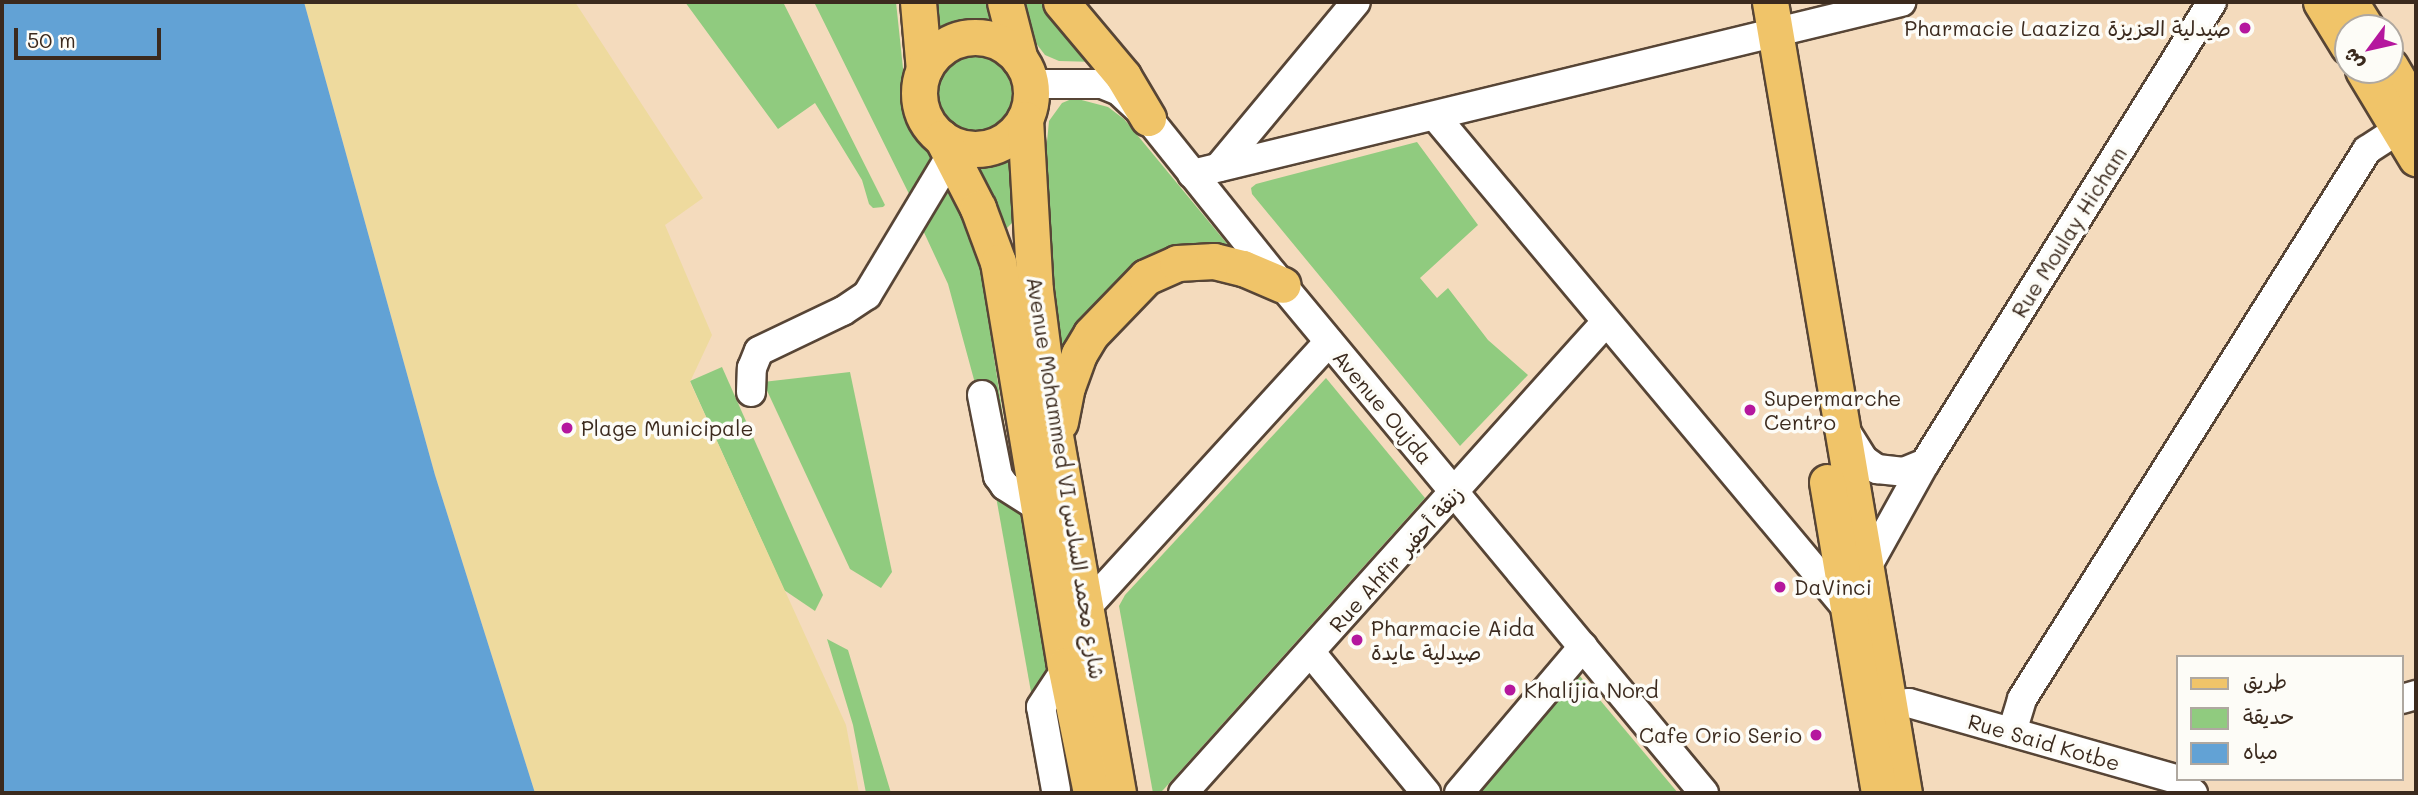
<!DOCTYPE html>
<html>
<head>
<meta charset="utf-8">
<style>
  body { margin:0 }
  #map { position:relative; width:2418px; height:795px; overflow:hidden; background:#f4dbbd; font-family:Mali,"Playpen Sans Arabic",sans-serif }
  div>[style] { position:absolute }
  .green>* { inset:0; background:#90cb7f }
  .round { border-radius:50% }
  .sand>* { inset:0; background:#eeda9e }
  .water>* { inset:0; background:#62a2d5 }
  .roads { filter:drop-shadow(2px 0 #574536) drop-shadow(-2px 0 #574536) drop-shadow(0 2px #574536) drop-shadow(0 -2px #574536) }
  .minor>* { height:28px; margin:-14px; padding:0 14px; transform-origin:14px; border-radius:14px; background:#fff }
  .major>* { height:35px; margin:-17.5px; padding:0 17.5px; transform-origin:17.5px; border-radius:17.5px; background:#f0c469 }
  .major>.ring { margin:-17.5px; padding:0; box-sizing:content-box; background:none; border:35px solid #f0c469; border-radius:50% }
  .dots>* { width:19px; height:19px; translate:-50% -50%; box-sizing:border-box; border:4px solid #fdfcf7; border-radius:50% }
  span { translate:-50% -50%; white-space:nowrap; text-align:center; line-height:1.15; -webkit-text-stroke:7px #fdfcf7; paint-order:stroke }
  .poi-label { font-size:21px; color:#3b2a1e }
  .right { translate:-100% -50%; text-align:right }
  .left { translate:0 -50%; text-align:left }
  .street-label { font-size:21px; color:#3b2a1e }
  .frame { position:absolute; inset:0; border:4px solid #3b2a1e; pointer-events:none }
  .legend { position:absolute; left:2176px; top:655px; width:228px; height:126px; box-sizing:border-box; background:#fdfcf7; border:2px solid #afa8a0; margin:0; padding:9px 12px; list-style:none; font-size:21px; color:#3b2a1e }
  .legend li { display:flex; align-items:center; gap:14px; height:35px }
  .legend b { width:35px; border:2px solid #afa8a0 }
  .north { position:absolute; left:2334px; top:14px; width:70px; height:70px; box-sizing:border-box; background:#fdfcf7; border:2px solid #afa8a0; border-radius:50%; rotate:237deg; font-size:19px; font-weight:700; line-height:28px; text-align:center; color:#3b2a1e }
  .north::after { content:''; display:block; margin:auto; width:24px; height:32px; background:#b5179e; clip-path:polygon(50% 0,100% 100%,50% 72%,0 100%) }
  .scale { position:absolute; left:14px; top:28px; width:147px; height:32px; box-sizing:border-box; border:4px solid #3b2a1e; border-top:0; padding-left:9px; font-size:21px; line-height:24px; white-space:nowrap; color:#3b2a1e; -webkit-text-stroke:5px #fdfcf7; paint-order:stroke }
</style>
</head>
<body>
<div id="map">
  <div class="green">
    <i style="clip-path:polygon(685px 2px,783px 2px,885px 205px,883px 207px,873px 208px,869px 204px,862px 180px,815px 103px,778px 129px)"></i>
    <i style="clip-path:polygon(814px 2px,896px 2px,907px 106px,913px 126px,931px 158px,913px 202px)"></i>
    <i style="clip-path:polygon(929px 2px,987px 2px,1001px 32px,960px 29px,931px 43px)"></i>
    <i style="clip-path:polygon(1021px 2px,1046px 2px,1096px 62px,1059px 61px,1045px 55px,1032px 38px)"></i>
    <i class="round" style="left:936px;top:56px;width:76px;height:76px"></i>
    <i style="clip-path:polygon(1074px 98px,1108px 107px,1124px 119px,1238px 257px,1191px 252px,1062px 371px,1049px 288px,1043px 183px,1049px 121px,1062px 103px)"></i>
    <i style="clip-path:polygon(1417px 142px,1478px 225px,1420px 278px,1437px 298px,1448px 288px,1488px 340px,1528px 375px,1460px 446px,1252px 194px,1251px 188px,1256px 184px)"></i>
    <i style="clip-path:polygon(1013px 146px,1012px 223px,1004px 231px,965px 157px,991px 156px)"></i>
    <i style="clip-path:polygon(946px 184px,978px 252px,1013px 482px,976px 387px,948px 284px,921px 226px)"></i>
    <i style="clip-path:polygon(722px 367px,823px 595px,815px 611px,784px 590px,690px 381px)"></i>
    <i style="clip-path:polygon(850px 372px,892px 572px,881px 588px,850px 569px,763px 382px)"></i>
    <i style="clip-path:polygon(1326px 378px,1425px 498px,1164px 789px,1160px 793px,1153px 793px,1119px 606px,1125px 595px)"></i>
    <i style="clip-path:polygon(995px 491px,1020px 511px,1048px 674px,1033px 703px)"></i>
    <i style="clip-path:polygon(827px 639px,848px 650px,891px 793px,866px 793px,853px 725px)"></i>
    <i style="clip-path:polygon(1579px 675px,1678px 793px,1479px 793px)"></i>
  </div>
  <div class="sand">
    <i style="clip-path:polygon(304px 2px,575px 2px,703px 198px,665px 225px,712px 335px,690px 382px,846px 725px,859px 793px,535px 793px,435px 475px)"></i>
  </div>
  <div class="water">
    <i style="clip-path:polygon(2px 2px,304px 2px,435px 475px,535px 793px,2px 793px)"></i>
  </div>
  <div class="roads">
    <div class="minor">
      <i style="left:1030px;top:84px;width:72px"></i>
      <i style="left:1102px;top:84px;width:18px;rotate:22deg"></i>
      <i style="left:1119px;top:91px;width:40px;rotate:43deg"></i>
      <i style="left:1148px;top:118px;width:200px;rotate:51.3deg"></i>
      <i style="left:1273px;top:274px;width:675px;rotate:50.29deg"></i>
      <i style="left:1435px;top:116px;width:645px;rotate:50.09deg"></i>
      <i style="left:1219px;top:167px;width:214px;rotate:-50.3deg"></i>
      <i style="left:1192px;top:174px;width:730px;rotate:-13.64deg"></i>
      <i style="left:751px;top:392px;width:24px;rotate:-88deg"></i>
      <i style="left:752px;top:368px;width:18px;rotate:-68deg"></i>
      <i style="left:759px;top:351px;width:93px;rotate:-25.5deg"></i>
      <i style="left:843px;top:311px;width:29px;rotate:-34deg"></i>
      <i style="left:867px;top:295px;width:161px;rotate:-59deg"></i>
      <i style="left:982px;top:395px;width:83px;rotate:78.8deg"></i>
      <i style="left:998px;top:476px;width:12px;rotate:55deg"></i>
      <i style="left:1005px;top:486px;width:41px;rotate:32.2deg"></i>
      <i style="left:1845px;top:430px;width:36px;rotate:58deg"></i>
      <i style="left:1864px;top:460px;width:16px;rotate:35deg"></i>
      <i style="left:1877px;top:469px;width:27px;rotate:6deg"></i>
      <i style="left:1904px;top:472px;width:23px;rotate:-23deg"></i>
      <i style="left:1867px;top:567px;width:119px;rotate:-60.9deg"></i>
      <i style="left:1925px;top:463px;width:543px;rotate:-58.1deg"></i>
      <i style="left:1084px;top:610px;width:363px;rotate:-47.6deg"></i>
      <i style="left:1312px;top:654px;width:180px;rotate:50.6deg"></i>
      <i style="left:2402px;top:699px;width:15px;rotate:-16deg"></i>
      <i style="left:1891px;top:707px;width:18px;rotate:-13deg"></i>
      <i style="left:1909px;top:703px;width:277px;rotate:15.9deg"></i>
      <i style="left:2175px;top:779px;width:23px;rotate:38deg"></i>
      <i style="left:2012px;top:732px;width:34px;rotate:-73deg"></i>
      <i style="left:2022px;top:699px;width:648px;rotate:-57.85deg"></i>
      <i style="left:2367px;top:150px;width:38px;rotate:-33deg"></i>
      <i style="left:1056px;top:790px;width:84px;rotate:-100.2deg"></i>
      <i style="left:1041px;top:707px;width:45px;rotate:-56.7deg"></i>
      <i style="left:1183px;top:793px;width:632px;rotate:-48.08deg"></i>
      <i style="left:1459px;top:793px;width:192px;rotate:-49.7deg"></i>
    </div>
    <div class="major">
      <i style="left:918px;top:2px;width:68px;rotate:85deg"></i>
      <i style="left:1005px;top:2px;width:60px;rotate:75.5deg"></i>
      <i style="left:1061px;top:2px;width:97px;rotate:50deg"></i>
      <i style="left:1123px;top:76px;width:49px;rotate:59.2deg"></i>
      <i style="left:1770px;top:2px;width:802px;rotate:80.39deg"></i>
      <i style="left:2321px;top:2px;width:52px;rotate:58.5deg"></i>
      <i style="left:2350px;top:2px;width:31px;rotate:58deg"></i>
      <i class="ring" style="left:919px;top:37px;width:77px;height:77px"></i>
      <i style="left:2390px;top:66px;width:51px;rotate:59.4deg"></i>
      <i style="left:2363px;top:70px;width:103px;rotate:58.9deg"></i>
      <i style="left:1025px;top:119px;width:171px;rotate:86.7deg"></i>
      <i style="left:1035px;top:290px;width:118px;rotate:82.7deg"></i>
      <i style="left:1050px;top:407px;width:392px;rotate:80deg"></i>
      <i style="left:942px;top:138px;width:79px;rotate:62.8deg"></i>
      <i style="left:978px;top:208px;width:58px;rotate:69.7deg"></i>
      <i style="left:998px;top:262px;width:409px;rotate:80.6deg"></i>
      <i style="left:1065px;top:665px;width:131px;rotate:78.5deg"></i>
      <i style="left:1060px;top:422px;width:36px;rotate:-79deg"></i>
      <i style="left:1067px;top:387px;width:35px;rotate:-70deg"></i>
      <i style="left:1079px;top:354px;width:23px;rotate:-59deg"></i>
      <i style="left:1091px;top:334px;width:79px;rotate:-46deg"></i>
      <i style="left:1146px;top:277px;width:34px;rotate:-24deg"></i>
      <i style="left:1177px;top:263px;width:37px;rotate:-3deg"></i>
      <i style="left:1214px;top:261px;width:30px;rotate:14deg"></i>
      <i style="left:1243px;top:268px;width:43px;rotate:23deg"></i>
      <i style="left:1827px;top:482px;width:315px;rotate:80.5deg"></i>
    </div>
  </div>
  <div class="dots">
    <i style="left:2245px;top:28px;background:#b5179e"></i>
    <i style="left:1750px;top:410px;background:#b5179e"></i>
    <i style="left:567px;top:428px;background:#b5179e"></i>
    <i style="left:1780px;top:587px;background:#b5179e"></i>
    <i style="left:1357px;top:640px;background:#b5179e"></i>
    <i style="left:1510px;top:690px;background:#b5179e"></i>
    <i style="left:1816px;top:735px;background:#b5179e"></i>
  </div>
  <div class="poi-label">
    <span class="right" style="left:2231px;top:28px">Pharmacie Laaziza صيدلية العزيزة</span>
    <span class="left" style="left:1764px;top:410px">Supermarche<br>Centro</span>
    <span class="left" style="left:581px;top:428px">Plage Municipale</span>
    <span class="left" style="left:1794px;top:587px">DaVinci</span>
    <span class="left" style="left:1371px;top:640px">Pharmacie Aida<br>صيدلية عايدة</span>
    <span class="left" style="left:1524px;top:690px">Khalijia Nord</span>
    <span class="right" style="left:1802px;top:735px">Cafe Orio Serio</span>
  </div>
  <div class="street-label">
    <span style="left:2069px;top:232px;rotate:-58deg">Rue Moulay Hicham</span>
    <span style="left:1383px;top:407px;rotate:50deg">Avenue Oujda</span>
    <span style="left:1066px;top:478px;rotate:81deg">Avenue Mohammed VI شارع محمد السادس</span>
    <span style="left:1396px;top:559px;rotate:-48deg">Rue Ahfir زنقة أحفير</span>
    <span style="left:2044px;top:742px;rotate:16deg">Rue Said Kotbe</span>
  </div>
  <div class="frame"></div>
  <ul class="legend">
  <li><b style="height:9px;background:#f0c469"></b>طريق</li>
  <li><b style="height:19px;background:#90cb7f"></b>حديقة</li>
  <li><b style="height:19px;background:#62a2d5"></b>مياه</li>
  </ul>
  <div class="north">ش</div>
  <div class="scale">50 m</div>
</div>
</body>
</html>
